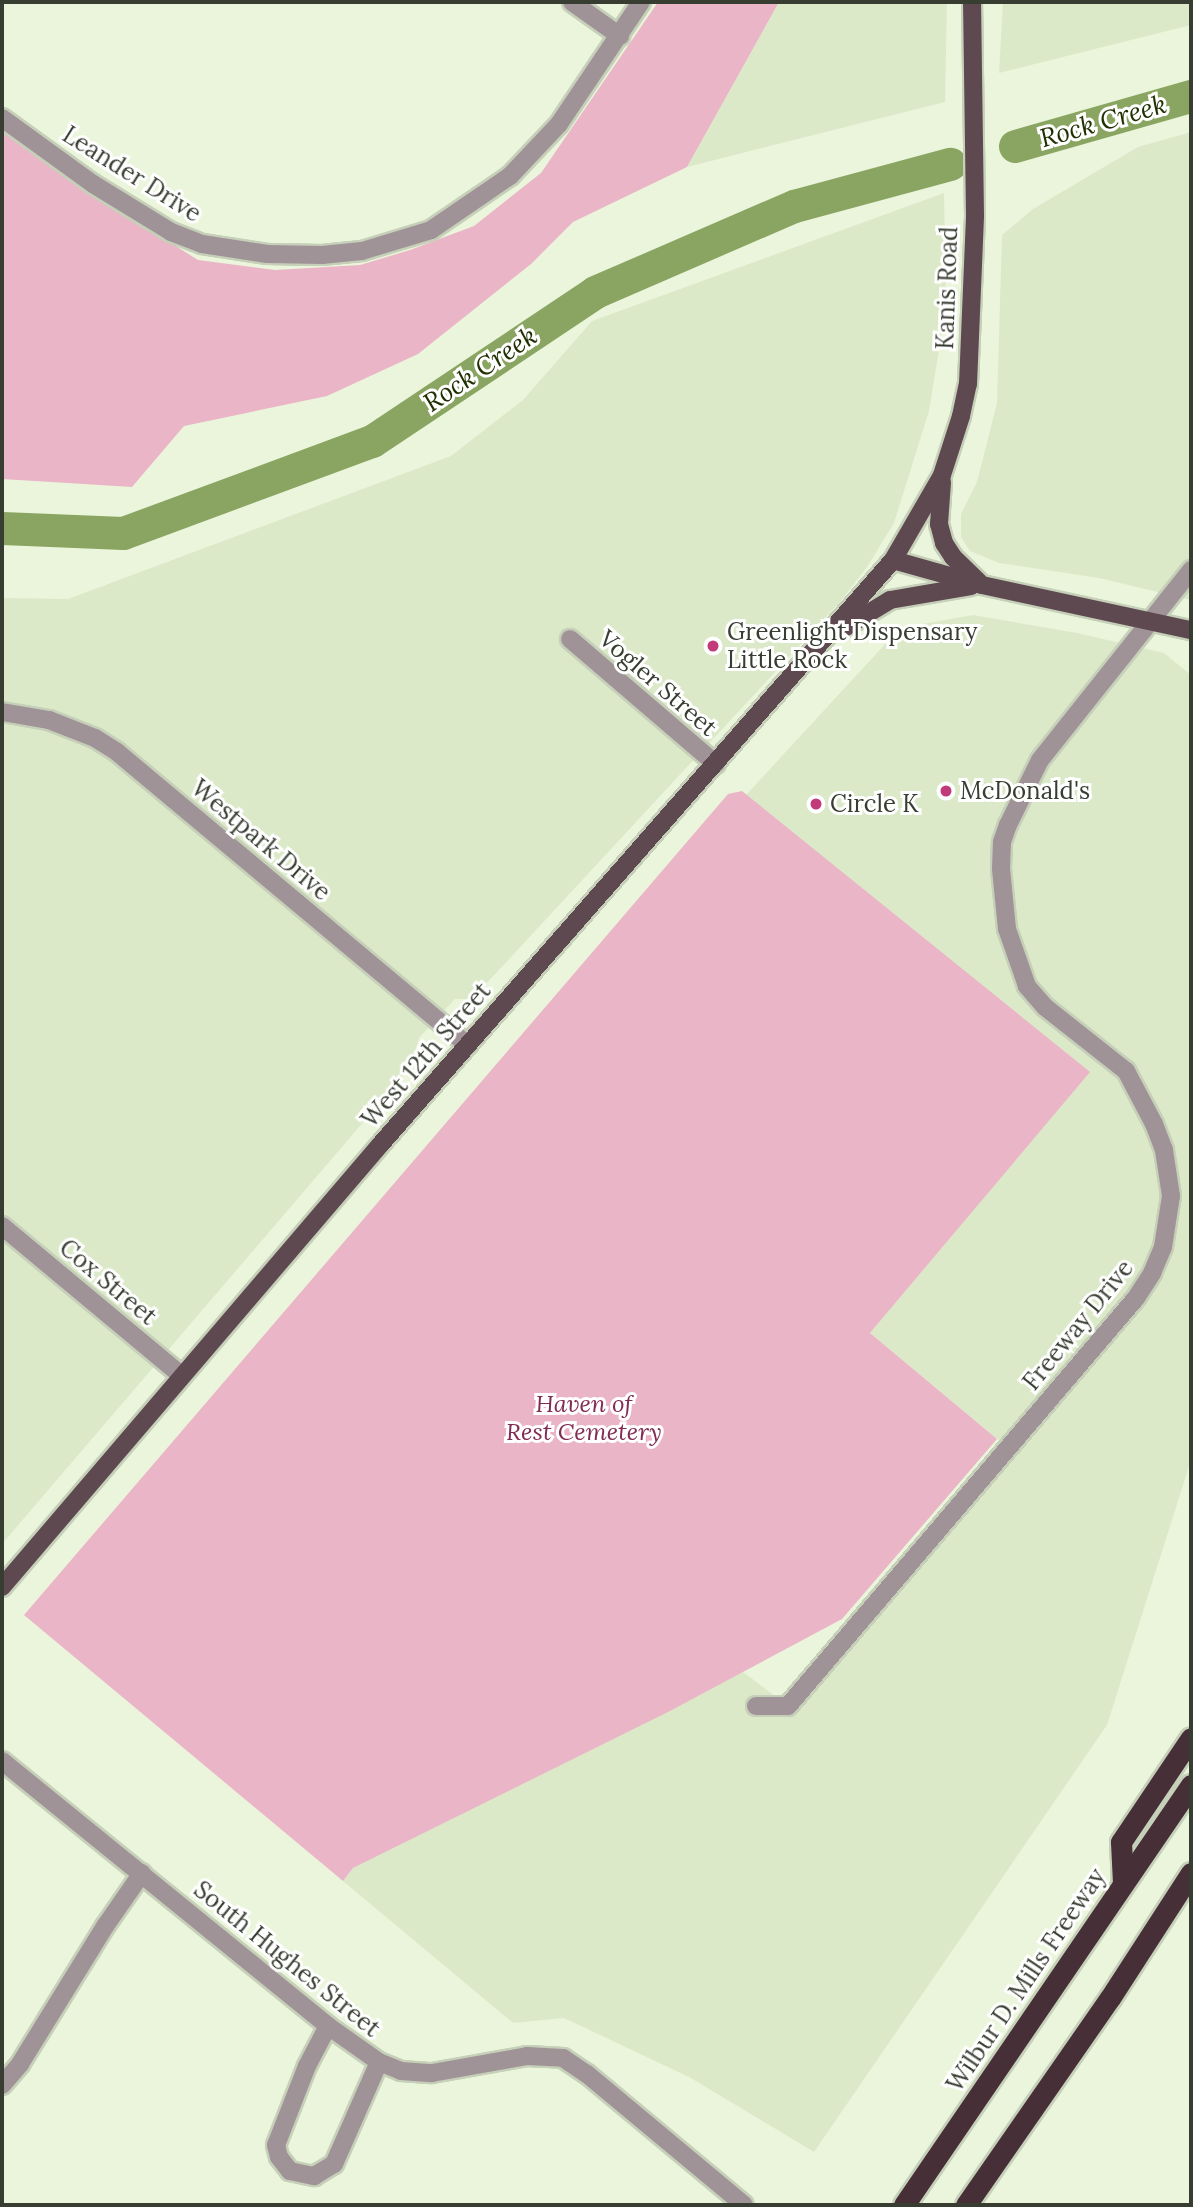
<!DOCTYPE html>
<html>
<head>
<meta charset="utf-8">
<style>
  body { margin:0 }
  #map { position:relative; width:1193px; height:2207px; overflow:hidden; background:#eaf5db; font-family:Lora,serif }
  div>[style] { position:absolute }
  .built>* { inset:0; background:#dce9c9 }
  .green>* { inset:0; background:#ebb5c8 }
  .river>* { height:33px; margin:-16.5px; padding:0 16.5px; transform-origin:16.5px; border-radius:16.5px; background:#8aa562 }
  .roads { filter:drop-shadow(2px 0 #c6d0b9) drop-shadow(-2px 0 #c6d0b9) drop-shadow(0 2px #c6d0b9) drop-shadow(0 -2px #c6d0b9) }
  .minor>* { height:18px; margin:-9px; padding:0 9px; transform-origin:9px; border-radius:9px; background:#a09397 }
  .major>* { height:18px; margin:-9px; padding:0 9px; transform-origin:9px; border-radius:9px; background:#5e4950 }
  .highway>* { height:21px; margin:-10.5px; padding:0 10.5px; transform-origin:10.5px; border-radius:10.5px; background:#472f38 }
  .dots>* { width:19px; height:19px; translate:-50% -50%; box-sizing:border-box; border:4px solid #fff; border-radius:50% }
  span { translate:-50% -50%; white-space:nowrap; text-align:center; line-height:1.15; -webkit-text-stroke:6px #fff; paint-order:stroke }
  .street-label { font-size:24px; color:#383d32 }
  .poi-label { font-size:24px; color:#383d32 }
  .left { translate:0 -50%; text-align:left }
  .park-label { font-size:24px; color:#832c53; font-style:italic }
  .water-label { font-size:26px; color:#203000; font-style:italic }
  .frame { position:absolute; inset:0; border:4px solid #383d32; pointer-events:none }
</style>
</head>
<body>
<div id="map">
  <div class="built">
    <i style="clip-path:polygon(779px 2px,947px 2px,945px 102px,687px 167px)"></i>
    <i style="clip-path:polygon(1003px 2px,1191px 2px,1191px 25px,999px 73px)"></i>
    <i style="clip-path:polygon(1191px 132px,1191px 600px,1099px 578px,999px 563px,970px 551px,961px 537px,961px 514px,977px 482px,997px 403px,1002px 235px,1033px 209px,1138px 147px)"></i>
    <i style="clip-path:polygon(944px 193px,946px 307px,929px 411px,894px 523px,867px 567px,839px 603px,472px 999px,455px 999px,419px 1038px,413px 1064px,2px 1544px,2px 598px,68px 599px,451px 456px,523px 400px,592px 321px)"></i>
    <i style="clip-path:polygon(973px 615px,1077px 633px,1164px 653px,1191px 675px,1191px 1460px,1107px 1725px,814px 2152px,689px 2077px,564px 2018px,513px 2023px,343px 1881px,353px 1868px,743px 1672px,788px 1706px,1008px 1448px,870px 1333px,1089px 1072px,746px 795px,900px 628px)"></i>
  </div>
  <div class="green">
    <i style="clip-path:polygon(658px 2px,779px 2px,687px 167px,573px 222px,531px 264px,418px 354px,327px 396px,184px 426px,132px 487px,2px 479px,2px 128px,96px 196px,198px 260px,275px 270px,360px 265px,410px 250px,474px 226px,541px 173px)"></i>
    <i style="clip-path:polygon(742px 791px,1090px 1072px,870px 1333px,997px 1439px,842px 1619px,670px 1711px,353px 1868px,343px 1881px,24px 1615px,728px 794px)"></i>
  </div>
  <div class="river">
    <i style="left:1015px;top:146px;width:183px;rotate:-15.9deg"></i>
    <i style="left:2px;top:528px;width:121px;rotate:2.4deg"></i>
    <i style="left:123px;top:533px;width:265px;rotate:-20.3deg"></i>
    <i style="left:372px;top:441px;width:268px;rotate:-33.7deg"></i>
    <i style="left:595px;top:292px;width:217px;rotate:-23.4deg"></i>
    <i style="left:794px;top:206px;width:162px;rotate:-15.1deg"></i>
  </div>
  <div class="roads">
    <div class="minor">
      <i style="left:572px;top:2px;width:59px;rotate:35.3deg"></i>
      <i style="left:2px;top:118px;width:112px;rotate:36deg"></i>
      <i style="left:93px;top:184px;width:92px;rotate:31.6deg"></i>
      <i style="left:171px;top:232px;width:33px;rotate:21deg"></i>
      <i style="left:202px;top:244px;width:66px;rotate:8.7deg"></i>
      <i style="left:267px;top:254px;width:55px;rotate:1deg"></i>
      <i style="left:322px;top:255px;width:40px;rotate:-5.7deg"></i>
      <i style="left:362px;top:251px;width:72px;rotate:-16.9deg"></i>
      <i style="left:431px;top:230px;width:96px;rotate:-34.4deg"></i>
      <i style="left:510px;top:176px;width:71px;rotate:-46.7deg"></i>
      <i style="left:559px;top:124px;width:147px;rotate:-56.1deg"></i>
      <i style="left:570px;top:639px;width:192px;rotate:40.6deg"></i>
      <i style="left:2px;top:712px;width:48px;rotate:9.7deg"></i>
      <i style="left:49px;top:720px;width:49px;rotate:21.4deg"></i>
      <i style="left:95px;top:738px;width:26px;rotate:32deg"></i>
      <i style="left:117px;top:752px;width:457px;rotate:39.9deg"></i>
      <i style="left:2px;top:1226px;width:234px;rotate:39.8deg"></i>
      <i style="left:756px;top:1706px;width:32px"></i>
      <i style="left:788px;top:1706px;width:536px;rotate:-49.54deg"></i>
      <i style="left:1136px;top:1298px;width:30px;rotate:-57deg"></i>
      <i style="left:1152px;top:1273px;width:28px;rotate:-67deg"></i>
      <i style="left:1163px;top:1247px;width:52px;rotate:-81.1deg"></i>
      <i style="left:1171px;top:1196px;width:47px;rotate:-98.7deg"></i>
      <i style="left:1164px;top:1150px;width:28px;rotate:-111deg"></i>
      <i style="left:1154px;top:1124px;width:60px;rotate:-117.8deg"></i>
      <i style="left:1126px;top:1071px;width:103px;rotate:-141.7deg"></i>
      <i style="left:1045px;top:1007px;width:28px;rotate:-131deg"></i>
      <i style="left:1027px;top:986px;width:60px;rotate:-109.3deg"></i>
      <i style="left:1007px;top:929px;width:60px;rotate:-95.7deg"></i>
      <i style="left:1001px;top:869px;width:27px;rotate:-88deg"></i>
      <i style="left:1002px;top:842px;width:18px;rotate:-71deg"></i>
      <i style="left:1008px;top:825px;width:72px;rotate:-63.8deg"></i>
      <i style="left:1040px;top:760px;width:243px;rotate:-51.5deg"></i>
      <i style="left:2px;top:1761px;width:420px;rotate:39.1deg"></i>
      <i style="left:328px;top:2026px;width:62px;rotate:35.2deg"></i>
      <i style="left:379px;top:2062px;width:24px;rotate:22deg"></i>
      <i style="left:401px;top:2071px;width:31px;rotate:4deg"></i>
      <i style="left:432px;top:2073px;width:97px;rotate:-10.1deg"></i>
      <i style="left:527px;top:2056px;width:36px;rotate:3deg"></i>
      <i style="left:563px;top:2058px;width:29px;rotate:34deg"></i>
      <i style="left:587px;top:2074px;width:204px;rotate:39.8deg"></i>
      <i style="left:328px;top:2026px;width:45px;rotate:117.7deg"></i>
      <i style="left:307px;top:2066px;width:85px;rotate:111.4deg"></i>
      <i style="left:276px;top:2145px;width:12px;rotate:76deg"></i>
      <i style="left:279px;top:2157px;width:18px;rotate:52deg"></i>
      <i style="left:290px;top:2171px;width:25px;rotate:12deg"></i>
      <i style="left:314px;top:2176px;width:23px;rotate:-31deg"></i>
      <i style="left:334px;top:2164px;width:111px;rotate:-66.2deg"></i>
      <i style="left:2px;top:2085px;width:28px;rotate:-49deg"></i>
      <i style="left:20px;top:2064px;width:163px;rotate:-58.3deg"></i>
      <i style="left:106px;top:1925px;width:63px;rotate:-55.3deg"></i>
    </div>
    <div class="major">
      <i style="left:942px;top:482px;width:42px;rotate:94.1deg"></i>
      <i style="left:939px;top:524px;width:20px;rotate:75deg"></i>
      <i style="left:944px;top:543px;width:17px;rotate:57deg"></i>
      <i style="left:953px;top:557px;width:36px;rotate:44deg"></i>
      <i style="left:893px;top:560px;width:92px;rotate:15.7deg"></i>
      <i style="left:982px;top:585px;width:214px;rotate:12.2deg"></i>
      <i style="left:844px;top:628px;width:54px;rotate:-31.3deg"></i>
      <i style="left:890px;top:600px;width:82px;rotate:-9.8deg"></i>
      <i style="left:2px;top:1587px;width:582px;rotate:-49.46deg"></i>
      <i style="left:380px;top:1145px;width:778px;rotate:-48.75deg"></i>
      <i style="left:893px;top:560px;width:98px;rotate:-60deg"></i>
      <i style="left:942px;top:475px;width:62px;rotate:-72.1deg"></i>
      <i style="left:961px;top:416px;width:33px;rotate:-78deg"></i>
      <i style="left:968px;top:384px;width:169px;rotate:-87.6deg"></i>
      <i style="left:975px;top:215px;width:213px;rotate:-90.8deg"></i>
    </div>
    <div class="highway">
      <i style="left:1123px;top:1883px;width:41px;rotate:-92.8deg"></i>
      <i style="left:1121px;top:1842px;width:125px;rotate:-56.1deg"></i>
      <i style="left:904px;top:2205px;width:509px;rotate:-55.65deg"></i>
      <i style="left:966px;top:2205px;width:252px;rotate:-55.2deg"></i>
      <i style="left:1110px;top:1998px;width:149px;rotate:-57.1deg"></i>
    </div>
  </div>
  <div class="dots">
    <i style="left:713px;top:646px;background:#c13a79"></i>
    <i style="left:946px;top:791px;background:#c13a79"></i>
    <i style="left:816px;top:804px;background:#c13a79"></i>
  </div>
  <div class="street-label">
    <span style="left:132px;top:174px;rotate:32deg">Leander Drive</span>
    <span style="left:947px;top:288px;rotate:-88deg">Kanis Road</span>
    <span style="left:658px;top:683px;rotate:41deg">Vogler Street</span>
    <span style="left:261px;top:840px;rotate:40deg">Westpark Drive</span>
    <span style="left:426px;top:1055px;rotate:-49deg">West 12th Street</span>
    <span style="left:108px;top:1282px;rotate:40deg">Cox Street</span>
    <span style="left:1078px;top:1325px;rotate:-51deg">Freeway Drive</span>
    <span style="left:287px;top:1959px;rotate:39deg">South Hughes Street</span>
    <span style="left:1026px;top:1980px;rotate:-56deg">Wilbur D. Mills Freeway</span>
  </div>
  <div class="poi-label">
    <span class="left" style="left:727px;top:646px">Greenlight Dispensary<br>Little Rock</span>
    <span class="left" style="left:960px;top:791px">McDonald's</span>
    <span class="left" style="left:830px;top:804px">Circle K</span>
  </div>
  <div class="park-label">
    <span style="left:584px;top:1418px">Haven of<br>Rest Cemetery</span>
  </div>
  <div class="water-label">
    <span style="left:1103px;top:121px;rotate:-16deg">Rock Creek</span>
    <span style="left:480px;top:369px;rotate:-34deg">Rock Creek</span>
  </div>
  <div class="frame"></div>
</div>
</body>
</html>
